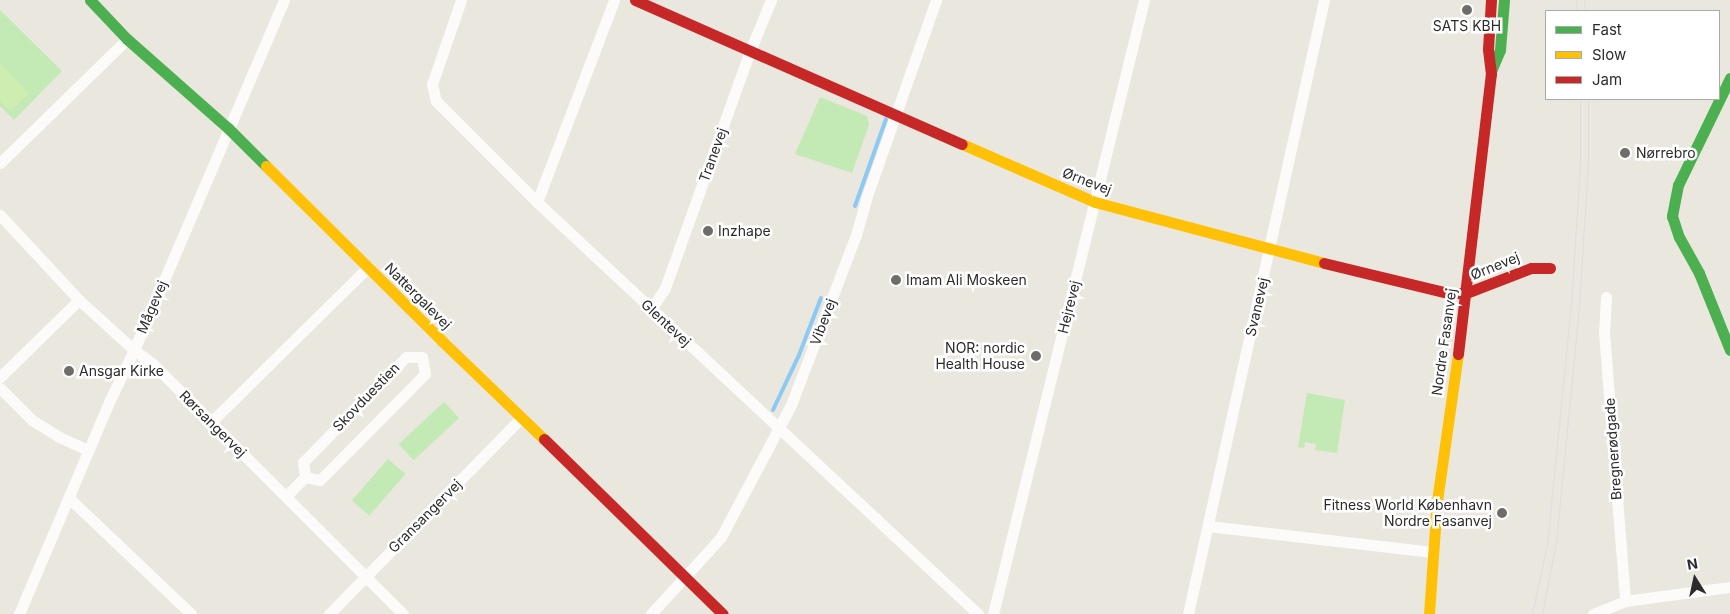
<!DOCTYPE html>
<html>
<head>
<meta charset="utf-8">
<style>
  body { margin:0 }
  #map { position:relative; width:1730px; height:614px; overflow:hidden; background:#eae7df; font-family:Inter,sans-serif }
  div>[style] { position:absolute }
  .green>* { inset:0; background:#c3e9b5; transform-origin:0 0 }
  .pitch>* { inset:0; background:#ceeeb1 }
  .stream>* { height:4px; margin:-2px; padding:0 2px; transform-origin:2px; border-radius:2px; background:#8cc9f3 }
  .street>* { height:11px; margin:-5.5px; padding:0 5.5px; transform-origin:5.5px; border-radius:5.5px; background:#fcfbfa }
  .fast>* { height:11px; margin:-5.5px; padding:0 5.5px; transform-origin:5.5px; border-radius:5.5px; background:#4caf50 }
  .slow>* { height:11px; margin:-5.5px; padding:0 5.5px; transform-origin:5.5px; border-radius:5.5px; background:#ffc107 }
  .jam>* { height:11px; margin:-5.5px; padding:0 5.5px; transform-origin:5.5px; border-radius:5.5px; background:#c62828 }
  .tram>* { height:1px; margin:-0.5px; padding:0 0.5px; transform-origin:0.5px; border-radius:0.5px; background:#dddddf }
  .dots>* { width:14px; height:14px; translate:-50% -50%; box-sizing:border-box; border:2px solid #fff; border-radius:50% }
  span { translate:-50% -50%; white-space:nowrap; text-align:center; line-height:1.15; -webkit-text-stroke:5px #fff; paint-order:stroke }
  .poi-label { font-size:14px; color:#2b2b2b }
  .left { translate:0 -50%; text-align:left }
  .right { translate:-100% -50%; text-align:right }
  .street-label { font-size:14px; color:#2b2b2b }
  .legend { position:absolute; left:1545px; top:10px; width:175px; height:90px; box-sizing:border-box; background:#fff; border:1px solid #aaa; margin:0; padding:6px 9px; list-style:none; font-size:15px; color:#2b2b2b }
  .legend li { display:flex; align-items:center; gap:10px; height:25px }
  .legend b { width:25px; border:1px solid #aaa }
  .north { position:absolute; left:1670px; top:554px; width:50px; height:50px; -webkit-text-stroke:4px #fff; paint-order:stroke; rotate:350deg; font-size:14px; font-weight:700; line-height:20px; text-align:center; color:#2b2b2b }
  .north::after { content:''; display:block; margin:auto; width:18px; height:22px; background:#2b2b2b; clip-path:polygon(50% 0,100% 100%,50% 72%,0 100%) }
</style>
</head>
<body>
<div id="map">
  <div class="green">
    <i style="clip-path:polygon(0 10px,62px 71px,14px 120px,0 106px)"></i>
    <i style="clip-path:polygon(820px 97px,867px 116px,869px 125px,852px 173px,795px 154px)"></i>
    <i style="clip-path:polygon(1307px 393px,1345px 400px,1337px 453px,1315px 450px,1316px 444px,1305px 442px,1304px 448px,1298px 447px)"></i>
    <i style="left:444px;top:402px;width:22px;height:62px;rotate:47deg"></i>
    <i style="left:388px;top:459px;width:23px;height:55px;rotate:41deg"></i>
  </div>
  <div class="pitch">
    <i style="clip-path:polygon(0 63px,29px 93px,10px 111px,0 101px)"></i>
  </div>
  <div class="stream">
    <i style="left:855px;top:206px;width:92px;rotate:-70.4deg"></i>
    <i style="left:773px;top:410px;width:61px;rotate:-64.7deg"></i>
    <i style="left:799px;top:355px;width:61px;rotate:-68.9deg"></i>
  </div>
  <div class="street">
    <i style="left:461px;top:0;width:89px;rotate:109deg"></i>
    <i style="left:432px;top:84px;width:17px;rotate:77deg"></i>
    <i style="left:436px;top:101px;width:143px;rotate:45deg"></i>
    <i style="left:537px;top:202px;width:604px;rotate:43.05deg"></i>
    <i style="left:0;top:163px;width:177px;rotate:-44.3deg"></i>
    <i style="left:537px;top:202px;width:216px;rotate:-69.1deg"></i>
    <i style="left:0;top:215px;width:116px;rotate:47.1deg"></i>
    <i style="left:79px;top:300px;width:74px;rotate:42.3deg"></i>
    <i style="left:134px;top:350px;width:22px;rotate:36deg"></i>
    <i style="left:152px;top:363px;width:355px;rotate:45deg"></i>
    <i style="left:1606px;top:297px;width:35px;rotate:93deg"></i>
    <i style="left:1604px;top:332px;width:270px;rotate:85.5deg"></i>
    <i style="left:651px;top:309px;width:25px;rotate:-56deg"></i>
    <i style="left:665px;top:288px;width:246px;rotate:-70.3deg"></i>
    <i style="left:748px;top:56px;width:61px;rotate:-67.7deg"></i>
    <i style="left:0;top:377px;width:110px;rotate:-44.3deg"></i>
    <i style="left:0;top:388px;width:45px;rotate:45deg"></i>
    <i style="left:32px;top:420px;width:32px;rotate:32deg"></i>
    <i style="left:59px;top:437px;width:32px;rotate:24deg"></i>
    <i style="left:211px;top:422px;width:221px;rotate:-44.6deg"></i>
    <i style="left:286px;top:496px;width:27px;rotate:-45deg"></i>
    <i style="left:305px;top:477px;width:15px;rotate:11deg"></i>
    <i style="left:320px;top:480px;width:149px;rotate:-45.3deg"></i>
    <i style="left:425px;top:374px;width:17px;rotate:-100deg"></i>
    <i style="left:422px;top:357px;width:16px;rotate:180deg"></i>
    <i style="left:406px;top:357px;width:147px;rotate:134.4deg"></i>
    <i style="left:303px;top:462px;width:15px;rotate:82deg"></i>
    <i style="left:70px;top:499px;width:167px;rotate:43.5deg"></i>
    <i style="left:1208px;top:526px;width:226px;rotate:6.6deg"></i>
    <i style="left:19px;top:614px;width:230px;rotate:-67deg"></i>
    <i style="left:109px;top:402px;width:58px;rotate:-64.3deg"></i>
    <i style="left:134px;top:350px;width:381px;rotate:-66.8deg"></i>
    <i style="left:329px;top:614px;width:274px;rotate:-45.6deg"></i>
    <i style="left:651px;top:614px;width:104px;rotate:-47.7deg"></i>
    <i style="left:721px;top:537px;width:149px;rotate:-62.1deg"></i>
    <i style="left:791px;top:405px;width:182px;rotate:-69.1deg"></i>
    <i style="left:856px;top:235px;width:41px;rotate:-74.2deg"></i>
    <i style="left:867px;top:196px;width:208px;rotate:-70.6deg"></i>
    <i style="left:993px;top:614px;width:632px;rotate:-76.18deg"></i>
    <i style="left:1188px;top:614px;width:629px;rotate:-77.51deg"></i>
    <i style="left:1593px;top:614px;width:35px;rotate:-22deg"></i>
    <i style="left:1625px;top:601px;width:106px;rotate:-7.6deg"></i>
  </div>
  <div class="fast">
    <i style="left:90px;top:0;width:54px;rotate:46.5deg"></i>
    <i style="left:127px;top:39px;width:135px;rotate:41.4deg"></i>
    <i style="left:228px;top:128px;width:54px;rotate:45deg"></i>
    <i style="left:1491px;top:71px;width:23px;rotate:-67deg"></i>
    <i style="left:1500px;top:50px;width:50px;rotate:-85.4deg"></i>
    <i style="left:1730px;top:78px;width:119px;rotate:115.9deg"></i>
    <i style="left:1678px;top:185px;width:32px;rotate:101deg"></i>
    <i style="left:1672px;top:216px;width:22px;rotate:72deg"></i>
    <i style="left:1679px;top:237px;width:41px;rotate:60.9deg"></i>
    <i style="left:1699px;top:273px;width:83px;rotate:68.1deg"></i>
  </div>
  <div class="slow">
    <i style="left:962px;top:144px;width:145px;rotate:23.6deg"></i>
    <i style="left:1095px;top:202px;width:237px;rotate:14.9deg"></i>
    <i style="left:266px;top:166px;width:248px;rotate:44.8deg"></i>
    <i style="left:442px;top:341px;width:141px;rotate:43.9deg"></i>
    <i style="left:1429px;top:614px;width:113px;rotate:-86deg"></i>
    <i style="left:1437px;top:501px;width:148px;rotate:-81.9deg"></i>
  </div>
  <div class="jam">
    <i style="left:635px;top:0;width:357px;rotate:23.8deg"></i>
    <i style="left:1324px;top:263px;width:128px;rotate:13.6deg"></i>
    <i style="left:1448px;top:293px;width:18px"></i>
    <i style="left:1466px;top:293px;width:70px;rotate:-21deg"></i>
    <i style="left:1531px;top:268px;width:19px"></i>
    <i style="left:1458px;top:354px;width:282px;rotate:-83.3deg"></i>
    <i style="left:1491px;top:74px;width:25px;rotate:-97deg"></i>
    <i style="left:1488px;top:49px;width:49px;rotate:-86.5deg"></i>
    <i style="left:544px;top:439px;width:250px;rotate:44.4deg"></i>
  </div>
  <div class="tram">
    <i style="left:1576px;top:0;width:11px;rotate:85deg"></i>
    <i style="left:1584px;top:0;width:11px;rotate:85deg"></i>
    <i style="left:1532px;top:614px;width:72px;rotate:-77.9deg"></i>
    <i style="left:1547px;top:544px;width:240px;rotate:-84.3deg"></i>
    <i style="left:1571px;top:305px;width:144px;rotate:-86.4deg"></i>
    <i style="left:1580px;top:161px;width:62px;rotate:-90deg"></i>
    <i style="left:1542px;top:614px;width:73px;rotate:-79deg"></i>
    <i style="left:1556px;top:542px;width:237px;rotate:-84.4deg"></i>
    <i style="left:1579px;top:306px;width:144px;rotate:-86.4deg"></i>
    <i style="left:1588px;top:162px;width:63px;rotate:-90deg"></i>
  </div>
  <div class="dots">
    <i style="left:1467px;top:10px;background:#6e6d6a"></i>
    <i style="left:1625px;top:153px;background:#6e6d6a"></i>
    <i style="left:708px;top:231px;background:#6e6d6a"></i>
    <i style="left:896px;top:280px;background:#6e6d6a"></i>
    <i style="left:1036px;top:356px;background:#6e6d6a"></i>
    <i style="left:69px;top:371px;background:#6e6d6a"></i>
    <i style="left:1502px;top:513px;background:#6e6d6a"></i>
  </div>
  <div class="poi-label">
    <span style="left:1467px;top:26px">SATS KBH</span>
    <span class="left" style="left:1636px;top:153px">Nørrebro</span>
    <span class="left" style="left:718px;top:231px">Inzhape</span>
    <span class="left" style="left:906px;top:280px">Imam Ali Moskeen</span>
    <span class="right" style="left:1025px;top:356px">NOR: nordic<br>Health House</span>
    <span class="left" style="left:79px;top:371px">Ansgar Kirke</span>
    <span class="right" style="left:1492px;top:513px">Fitness World København<br>Nordre Fasanvej</span>
  </div>
  <div class="street-label">
    <span style="left:713px;top:155px;rotate:-70deg">Tranevej</span>
    <span style="left:1087px;top:181px;rotate:21deg">Ørnevej</span>
    <span style="left:1495px;top:266px;rotate:-22deg">Ørnevej</span>
    <span style="left:418px;top:296px;rotate:45deg">Nattergalevej</span>
    <span style="left:152px;top:307px;rotate:-67deg">Mågevej</span>
    <span style="left:1069px;top:307px;rotate:-76deg">Hejrevej</span>
    <span style="left:1257px;top:307px;rotate:-77deg">Svanevej</span>
    <span style="left:823px;top:322px;rotate:-69deg">Vibevej</span>
    <span style="left:666px;top:323px;rotate:43deg">Glentevej</span>
    <span style="left:1444px;top:342px;rotate:-82deg">Nordre Fasanvej</span>
    <span style="left:366px;top:397px;rotate:-46deg">Skovduestien</span>
    <span style="left:213px;top:424px;rotate:45deg">Rørsangervej</span>
    <span style="left:1613px;top:449px;rotate:-94deg">Bregnerødgade</span>
    <span style="left:425px;top:516px;rotate:-45deg">Gransangervej</span>
  </div>
  <ul class="legend">
  <li><b style="height:6px;background:#4caf50"></b>Fast</li>
  <li><b style="height:6px;background:#ffc107"></b>Slow</li>
  <li><b style="height:6px;background:#c62828"></b>Jam</li>
  </ul>
  <div class="north">N</div>
</div>
</body>
</html>
